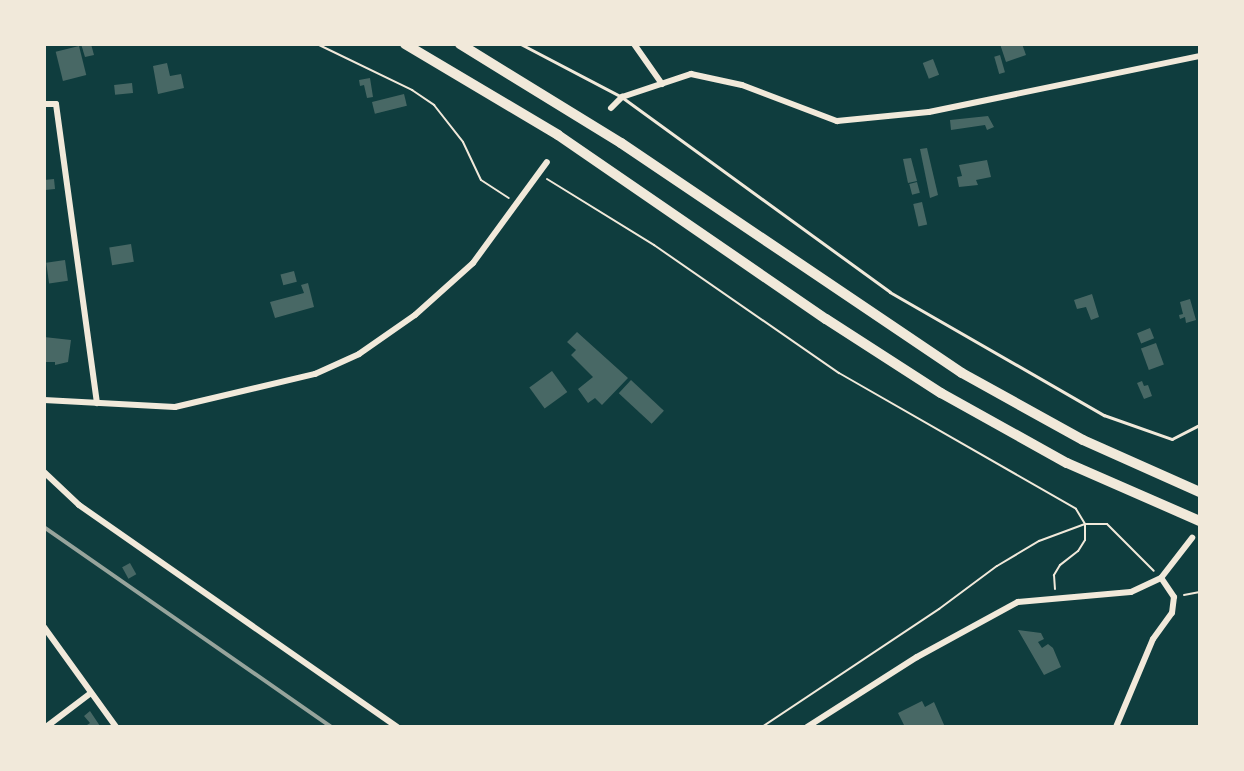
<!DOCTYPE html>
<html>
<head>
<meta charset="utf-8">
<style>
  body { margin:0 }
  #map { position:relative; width:1244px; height:771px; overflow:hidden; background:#0f3d3e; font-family:Arial,sans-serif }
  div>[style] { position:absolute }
  .building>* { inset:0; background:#486865; transform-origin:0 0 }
  .path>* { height:2px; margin:-1px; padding:0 1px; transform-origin:1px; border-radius:1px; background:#f1e9da }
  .service>* { height:2.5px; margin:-1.25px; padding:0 1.25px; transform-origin:1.25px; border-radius:1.25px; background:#f1e9da }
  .minor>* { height:6px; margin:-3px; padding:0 3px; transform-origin:3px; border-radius:3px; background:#f1e9da }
  .motorway>* { height:10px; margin:-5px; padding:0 5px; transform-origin:5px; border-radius:5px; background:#f1e9da }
  .rail>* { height:3.5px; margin:-1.75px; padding:0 1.75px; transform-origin:1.75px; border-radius:1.75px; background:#97a49c }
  span { translate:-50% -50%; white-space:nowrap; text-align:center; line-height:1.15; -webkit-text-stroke:7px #f1e9da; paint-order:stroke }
  .frame { position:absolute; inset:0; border:46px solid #f1e9da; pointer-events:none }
</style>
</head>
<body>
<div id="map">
  <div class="building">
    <i style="clip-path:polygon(81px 44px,91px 44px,94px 55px,85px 57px)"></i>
    <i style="clip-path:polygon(1000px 44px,1022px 44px,1026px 55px,1006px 62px)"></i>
    <i style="left:79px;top:46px;width:30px;height:24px;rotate:76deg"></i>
    <i style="left:1000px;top:55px;width:18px;height:6px;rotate:74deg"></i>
    <i style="left:933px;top:59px;width:17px;height:11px;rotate:69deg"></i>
    <i style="clip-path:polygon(167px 63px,170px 76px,181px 74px,184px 88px,158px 94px,153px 66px)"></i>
    <i style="clip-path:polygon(370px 78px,373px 97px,367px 98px,364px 85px,360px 86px,359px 80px)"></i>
    <i style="left:132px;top:83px;width:10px;height:18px;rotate:84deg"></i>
    <i style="left:404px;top:94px;width:12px;height:33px;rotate:76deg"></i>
    <i style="clip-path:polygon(988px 116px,994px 127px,987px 130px,985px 125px,951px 130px,950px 120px)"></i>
    <i style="clip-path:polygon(927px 148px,938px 195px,930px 198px,920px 149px)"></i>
    <i style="clip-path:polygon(911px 158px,917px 181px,908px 183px,903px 159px)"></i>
    <i style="clip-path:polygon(987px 160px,991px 177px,976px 180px,978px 185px,959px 187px,957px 177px,962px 176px,959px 165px)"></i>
    <i style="left:54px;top:179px;width:10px;height:10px;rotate:84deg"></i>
    <i style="left:917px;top:182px;width:11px;height:8px;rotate:75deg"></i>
    <i style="left:922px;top:202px;width:23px;height:9px;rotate:77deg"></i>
    <i style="left:131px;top:244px;width:18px;height:22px;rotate:81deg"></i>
    <i style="left:65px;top:260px;width:21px;height:19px;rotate:82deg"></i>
    <i style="left:294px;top:271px;width:11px;height:14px;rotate:75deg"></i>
    <i style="clip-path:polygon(308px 283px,314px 307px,275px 318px,270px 302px,304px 293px,301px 285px)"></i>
    <i style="clip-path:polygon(1092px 294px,1099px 317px,1091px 320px,1086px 307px,1077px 309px,1074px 300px)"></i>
    <i style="clip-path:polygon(1190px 299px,1196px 320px,1186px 323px,1185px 317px,1180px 319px,1179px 315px,1183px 314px,1180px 302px)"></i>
    <i style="left:1150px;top:328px;width:11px;height:14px;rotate:68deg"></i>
    <i style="clip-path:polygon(577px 332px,628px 378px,602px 405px,595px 398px,588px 403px,578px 389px,593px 377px,571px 355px,576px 350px,567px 342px)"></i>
    <i style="clip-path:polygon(44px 337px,71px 340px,68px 362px,55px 365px,55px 362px,44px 362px)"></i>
    <i style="left:1156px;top:343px;width:23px;height:16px;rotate:70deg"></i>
    <i style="left:552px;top:371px;width:26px;height:28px;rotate:54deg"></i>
    <i style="left:631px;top:380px;width:45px;height:18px;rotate:43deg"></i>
    <i style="clip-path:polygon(1142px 381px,1144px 386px,1148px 385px,1152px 396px,1144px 399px,1137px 383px)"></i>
    <i style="left:130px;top:563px;width:13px;height:9px;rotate:61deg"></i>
    <i style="clip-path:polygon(1018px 630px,1041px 633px,1044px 639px,1038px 642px,1042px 648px,1048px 644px,1053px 648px,1061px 667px,1044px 675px)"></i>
    <i style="clip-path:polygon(922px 701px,925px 707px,934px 702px,945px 727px,905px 727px,898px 713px)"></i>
    <i style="clip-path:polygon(90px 711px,100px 726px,98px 727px,84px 727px,90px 723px,84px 716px)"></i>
  </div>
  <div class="path">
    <i style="left:317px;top:44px;width:106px;rotate:25.8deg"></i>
    <i style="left:412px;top:90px;width:27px;rotate:34deg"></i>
    <i style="left:434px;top:105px;width:47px;rotate:51.9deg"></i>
    <i style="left:463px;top:142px;width:42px;rotate:64.7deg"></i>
    <i style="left:481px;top:180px;width:33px;rotate:33deg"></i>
    <i style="left:547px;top:179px;width:126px;rotate:31.7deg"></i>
    <i style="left:654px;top:245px;width:225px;rotate:34.7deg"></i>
    <i style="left:839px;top:373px;width:273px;rotate:29.8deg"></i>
    <i style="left:1076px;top:509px;width:17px;rotate:59deg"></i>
    <i style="left:1085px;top:524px;width:16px;rotate:90deg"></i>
    <i style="left:1085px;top:540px;width:13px;rotate:122deg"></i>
    <i style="left:1078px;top:551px;width:23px;rotate:142deg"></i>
    <i style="left:1060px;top:565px;width:12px;rotate:121deg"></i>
    <i style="left:1054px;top:575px;width:14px;rotate:86deg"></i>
    <i style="left:1184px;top:595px;width:16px;rotate:-11deg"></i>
    <i style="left:762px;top:727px;width:213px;rotate:-33.7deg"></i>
    <i style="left:939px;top:609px;width:72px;rotate:-36.6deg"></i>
    <i style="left:997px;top:566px;width:49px;rotate:-30.8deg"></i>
    <i style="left:1039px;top:541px;width:49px;rotate:-20.3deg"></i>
    <i style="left:1085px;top:524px;width:22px"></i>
    <i style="left:1107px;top:524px;width:66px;rotate:45deg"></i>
  </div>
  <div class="service">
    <i style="left:521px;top:44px;width:114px;rotate:27.7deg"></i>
    <i style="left:622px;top:97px;width:331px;rotate:36deg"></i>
    <i style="left:890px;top:292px;width:247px;rotate:29.9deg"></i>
    <i style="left:1104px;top:415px;width:72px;rotate:19.4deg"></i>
    <i style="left:1172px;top:439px;width:31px;rotate:-27deg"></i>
  </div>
  <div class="minor">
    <i style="left:634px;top:44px;width:49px;rotate:55deg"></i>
    <i style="left:44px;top:104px;width:12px"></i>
    <i style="left:56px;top:104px;width:302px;rotate:82.2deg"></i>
    <i style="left:611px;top:108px;width:16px;rotate:-45deg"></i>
    <i style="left:622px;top:97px;width:73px;rotate:-18.4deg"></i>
    <i style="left:691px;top:74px;width:52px;rotate:12.2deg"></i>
    <i style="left:742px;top:85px;width:102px;rotate:20.8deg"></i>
    <i style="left:837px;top:121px;width:92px;rotate:-5.6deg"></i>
    <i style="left:929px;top:112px;width:277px;rotate:-11.7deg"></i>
    <i style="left:44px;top:400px;width:131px;rotate:3.1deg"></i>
    <i style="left:175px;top:407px;width:144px;rotate:-13.3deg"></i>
    <i style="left:315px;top:374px;width:48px;rotate:-24.4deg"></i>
    <i style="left:359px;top:354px;width:68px;rotate:-34.9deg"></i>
    <i style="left:415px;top:315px;width:78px;rotate:-41.9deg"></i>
    <i style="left:473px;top:263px;width:125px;rotate:-53.8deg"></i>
    <i style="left:44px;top:472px;width:48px;rotate:43.3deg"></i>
    <i style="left:79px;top:505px;width:388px;rotate:34.9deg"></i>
    <i style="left:44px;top:627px;width:123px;rotate:54.2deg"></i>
    <i style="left:46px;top:727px;width:56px;rotate:-37.1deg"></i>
    <i style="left:807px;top:727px;width:130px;rotate:-32.5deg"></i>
    <i style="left:917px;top:657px;width:115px;rotate:-28.6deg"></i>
    <i style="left:1018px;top:602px;width:113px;rotate:-5.1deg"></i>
    <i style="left:1131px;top:592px;width:33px;rotate:-25deg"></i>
    <i style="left:1161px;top:578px;width:51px;rotate:-52.2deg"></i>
    <i style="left:1116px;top:727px;width:95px;rotate:-67.2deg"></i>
    <i style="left:1153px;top:639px;width:32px;rotate:-54deg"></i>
    <i style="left:1172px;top:613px;width:16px;rotate:-83deg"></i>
    <i style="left:1174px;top:597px;width:23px;rotate:-124deg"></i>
  </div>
  <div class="motorway">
    <i style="left:405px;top:44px;width:178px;rotate:30.7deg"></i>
    <i style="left:558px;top:135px;width:325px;rotate:34.5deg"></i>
    <i style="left:826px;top:319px;width:137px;rotate:32.8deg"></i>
    <i style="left:941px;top:393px;width:144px;rotate:29.1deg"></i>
    <i style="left:1067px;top:463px;width:145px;rotate:23.6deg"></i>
    <i style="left:460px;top:44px;width:189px;rotate:31.6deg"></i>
    <i style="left:621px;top:143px;width:411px;rotate:34deg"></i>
    <i style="left:962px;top:373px;width:138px;rotate:29deg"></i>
    <i style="left:1083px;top:440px;width:128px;rotate:24deg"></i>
  </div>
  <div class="rail">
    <i style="left:44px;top:527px;width:351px;rotate:34.8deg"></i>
  </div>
  <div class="frame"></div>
</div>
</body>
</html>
